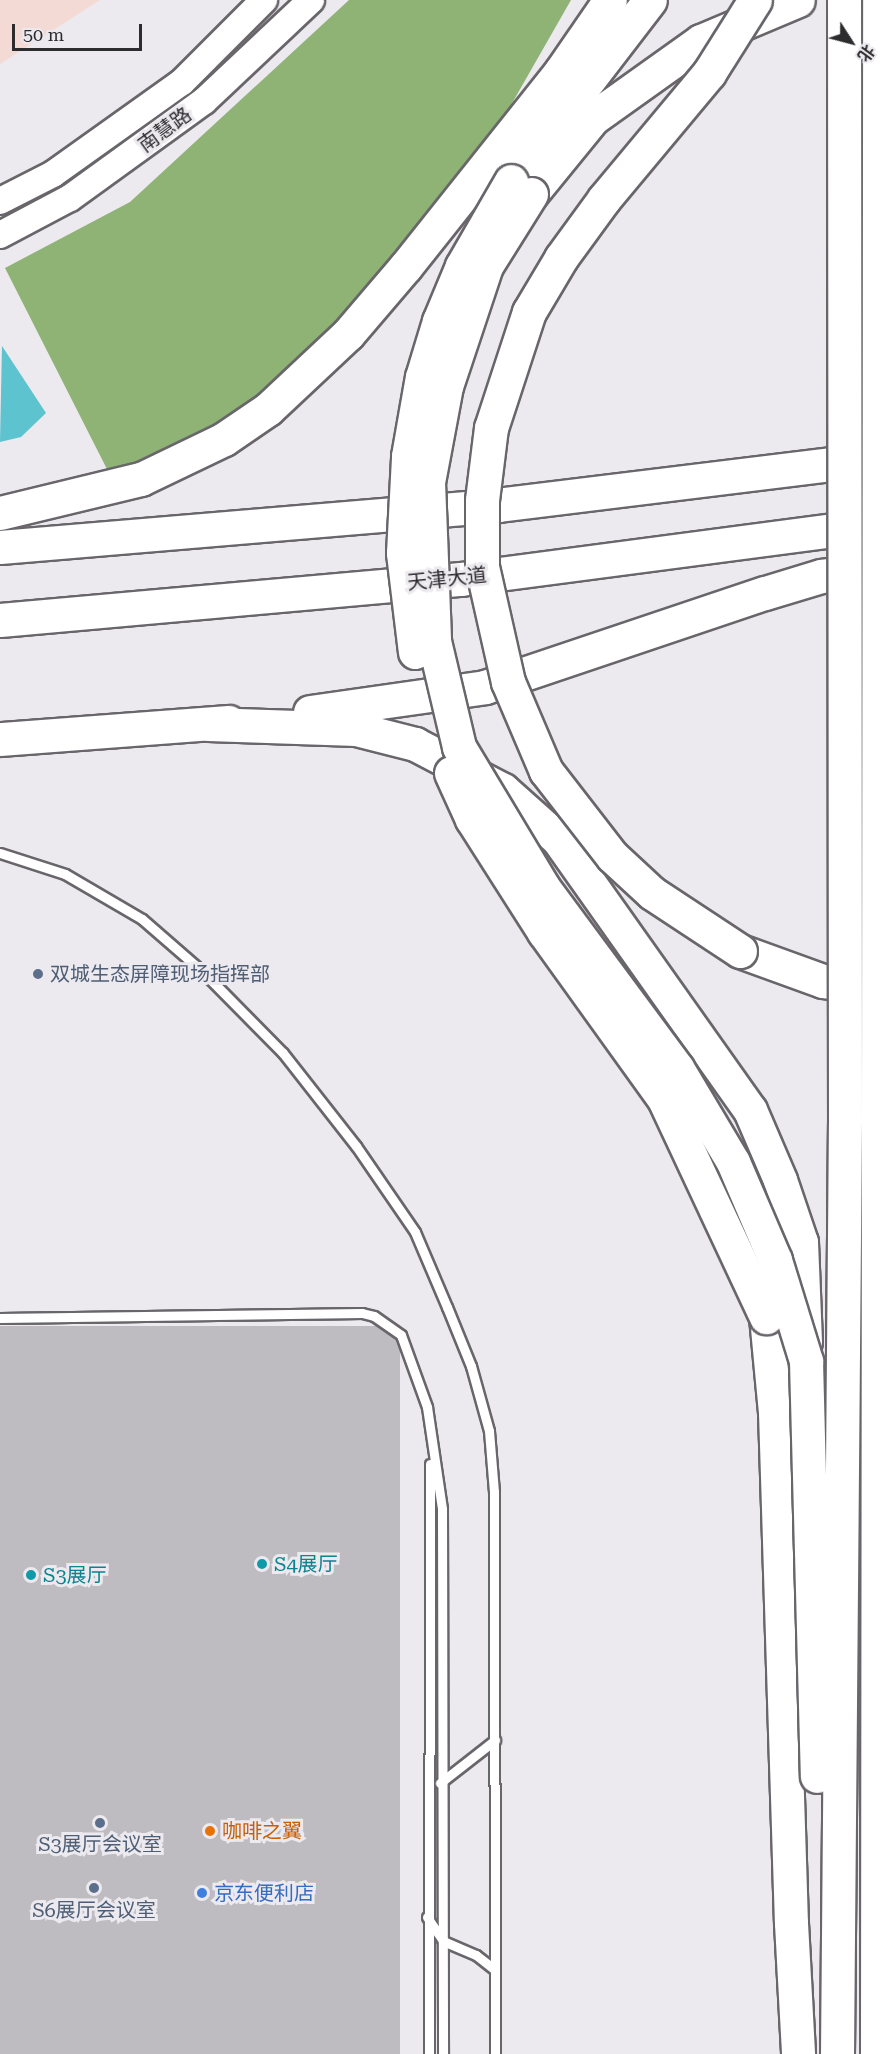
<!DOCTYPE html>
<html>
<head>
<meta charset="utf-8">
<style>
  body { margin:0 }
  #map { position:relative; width:893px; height:2054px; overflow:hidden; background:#ece9ef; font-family:"Roboto Serif","Noto Sans SC",serif }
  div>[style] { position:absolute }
  .education>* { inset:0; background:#f4dad4 }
  .forest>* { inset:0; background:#8eb375 }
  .water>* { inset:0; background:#5dc3ce }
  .building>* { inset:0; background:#bebbc1; transform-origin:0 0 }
  .roads { filter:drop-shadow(2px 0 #69666b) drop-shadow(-2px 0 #69666b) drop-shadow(0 2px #69666b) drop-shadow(0 -2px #69666b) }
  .lane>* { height:9px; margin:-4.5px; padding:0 4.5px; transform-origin:4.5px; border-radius:4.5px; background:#fff }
  .secondary>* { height:26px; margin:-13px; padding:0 13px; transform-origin:13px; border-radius:13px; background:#fff }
  .highway>* { height:33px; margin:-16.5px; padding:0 16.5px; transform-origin:16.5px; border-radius:16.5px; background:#fff }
  .bridges { filter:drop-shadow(2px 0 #69666b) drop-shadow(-2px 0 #69666b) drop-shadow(0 2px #69666b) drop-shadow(0 -2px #69666b) }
  .highway-bridge>* { height:33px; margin:-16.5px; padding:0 16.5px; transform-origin:16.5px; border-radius:16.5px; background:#fff }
  .dots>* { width:16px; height:16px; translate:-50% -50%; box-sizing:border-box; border:3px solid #ece9ef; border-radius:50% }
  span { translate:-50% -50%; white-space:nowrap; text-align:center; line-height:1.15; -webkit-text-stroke:6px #ece9ef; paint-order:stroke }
  .street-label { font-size:20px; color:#2c2b2d }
  .service-label { font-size:20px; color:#4e5e75 }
  .left { translate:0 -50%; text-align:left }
  .culture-label { font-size:20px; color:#0d838f }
  .food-label { font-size:20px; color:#c56008 }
  .shop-label { font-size:20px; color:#366cbe }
  .north { position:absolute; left:821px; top:12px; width:60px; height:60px; -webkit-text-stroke:4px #ece9ef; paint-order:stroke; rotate:126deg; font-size:16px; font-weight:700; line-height:24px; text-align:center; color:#2c2b2d }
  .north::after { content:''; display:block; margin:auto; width:21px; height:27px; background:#2c2b2d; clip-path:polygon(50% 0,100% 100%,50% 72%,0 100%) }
  .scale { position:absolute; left:12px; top:24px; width:130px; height:27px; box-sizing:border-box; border:3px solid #2c2b2d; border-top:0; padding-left:8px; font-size:18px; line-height:21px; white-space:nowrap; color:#2c2b2d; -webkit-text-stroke:4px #ece9ef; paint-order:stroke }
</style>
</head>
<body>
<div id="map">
  <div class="education">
    <i style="clip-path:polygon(0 0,100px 0,0 64px)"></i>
  </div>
  <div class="forest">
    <i style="clip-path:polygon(349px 0,571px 0,483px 154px,304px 366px,213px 433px,112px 479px,5px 268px,130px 202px)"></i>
  </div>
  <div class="water">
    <i style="clip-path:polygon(2px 346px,46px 413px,21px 437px,0 442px)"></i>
  </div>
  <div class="building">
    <i style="left:400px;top:1326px;width:728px;height:400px;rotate:90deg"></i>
  </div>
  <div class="roads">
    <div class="lane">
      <i style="left:0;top:853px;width:68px;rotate:17.9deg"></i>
      <i style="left:65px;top:874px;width:89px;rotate:30.3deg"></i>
      <i style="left:142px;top:919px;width:81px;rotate:41deg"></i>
      <i style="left:203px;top:972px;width:114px;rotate:45.4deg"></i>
      <i style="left:283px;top:1053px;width:118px;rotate:51.9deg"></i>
      <i style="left:356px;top:1146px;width:104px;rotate:55.5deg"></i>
      <i style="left:415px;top:1232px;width:82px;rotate:66.9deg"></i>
      <i style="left:447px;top:1307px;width:64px;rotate:67.9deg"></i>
      <i style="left:471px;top:1366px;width:67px;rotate:74.5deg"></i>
      <i style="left:489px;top:1431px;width:61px;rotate:85.3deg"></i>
      <i style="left:494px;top:1492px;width:562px;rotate:89.9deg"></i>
      <i style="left:0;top:1318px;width:362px;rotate:-0.8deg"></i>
      <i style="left:362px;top:1313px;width:12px;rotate:14deg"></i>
      <i style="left:374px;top:1316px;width:33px;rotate:35deg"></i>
      <i style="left:401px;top:1335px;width:77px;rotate:70.1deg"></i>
      <i style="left:427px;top:1407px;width:103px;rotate:81.6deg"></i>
      <i style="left:442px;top:1509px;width:545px;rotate:89.89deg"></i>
      <i style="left:440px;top:1783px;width:70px;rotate:-38deg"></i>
      <i style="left:427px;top:1917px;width:29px;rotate:56deg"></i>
      <i style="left:443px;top:1941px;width:36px;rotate:23deg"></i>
      <i style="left:476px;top:1955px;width:23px;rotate:38deg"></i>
      <i style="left:429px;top:2054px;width:590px;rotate:-89.9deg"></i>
    </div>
    <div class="secondary">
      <i style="left:0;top:201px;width:59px;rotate:-27deg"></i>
      <i style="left:53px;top:174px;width:158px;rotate:-35.5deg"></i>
      <i style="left:182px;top:82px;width:116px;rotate:-45deg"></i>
      <i style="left:0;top:235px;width:79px;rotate:-27.9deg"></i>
      <i style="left:70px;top:198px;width:165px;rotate:-35.9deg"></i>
      <i style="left:204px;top:101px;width:147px;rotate:-43.3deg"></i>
    </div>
    <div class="highway">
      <i style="left:511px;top:181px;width:228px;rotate:-52.5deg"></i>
      <i style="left:531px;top:194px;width:98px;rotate:-50.8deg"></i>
      <i style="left:593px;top:118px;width:133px;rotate:-35.5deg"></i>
      <i style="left:701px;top:41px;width:105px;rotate:-22.9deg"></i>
      <i style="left:0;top:513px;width:145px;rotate:-13.6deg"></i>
      <i style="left:141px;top:479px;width:92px;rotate:-25.7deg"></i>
      <i style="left:224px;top:439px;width:53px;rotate:-34.3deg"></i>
      <i style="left:268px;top:409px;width:110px;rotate:-43.2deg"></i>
      <i style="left:348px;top:334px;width:89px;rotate:-49.5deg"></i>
      <i style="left:406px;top:266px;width:249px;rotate:-51.5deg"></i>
      <i style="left:561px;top:71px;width:86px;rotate:-55.4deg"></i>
      <i style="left:0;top:547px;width:499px;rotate:-4.8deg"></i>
      <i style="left:497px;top:505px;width:379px;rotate:-7deg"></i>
      <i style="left:0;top:620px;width:463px;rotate:-5.1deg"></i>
      <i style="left:461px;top:579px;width:436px;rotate:-7.5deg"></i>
      <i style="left:310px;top:712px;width:177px;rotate:-8.1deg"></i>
      <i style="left:485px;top:687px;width:295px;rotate:-18.6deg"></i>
      <i style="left:765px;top:593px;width:59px;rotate:-16.9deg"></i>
      <i style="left:821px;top:576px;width:54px;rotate:-8.6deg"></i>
      <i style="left:208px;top:724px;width:148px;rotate:1.9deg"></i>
      <i style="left:356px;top:729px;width:61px;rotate:14.3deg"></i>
      <i style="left:415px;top:744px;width:99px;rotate:27.6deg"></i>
      <i style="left:503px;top:790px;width:74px;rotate:41.7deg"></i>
      <i style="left:558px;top:839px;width:332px;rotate:54.7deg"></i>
      <i style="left:750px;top:1110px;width:76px;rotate:66.8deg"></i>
      <i style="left:780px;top:1180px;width:65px;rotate:71.3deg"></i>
      <i style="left:801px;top:1242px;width:100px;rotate:87.7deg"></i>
      <i style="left:0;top:739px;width:229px;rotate:-4.3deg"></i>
      <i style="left:740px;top:951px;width:88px;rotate:19.9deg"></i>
      <i style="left:823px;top:981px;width:50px;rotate:6.8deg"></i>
      <i style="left:766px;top:1317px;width:95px;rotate:84.6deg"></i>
      <i style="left:775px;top:1412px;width:511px;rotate:88.21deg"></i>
      <i style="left:791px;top:1923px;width:131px;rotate:86.9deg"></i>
    </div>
  </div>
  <div class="bridges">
    <div class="highway-bridge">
      <i style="left:531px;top:194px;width:85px;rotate:122deg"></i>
      <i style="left:486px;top:266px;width:126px;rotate:108.4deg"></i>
      <i style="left:446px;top:386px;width:98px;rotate:100.6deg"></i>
      <i style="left:428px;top:482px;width:159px;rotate:87.8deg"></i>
      <i style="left:434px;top:641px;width:109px;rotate:76.7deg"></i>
      <i style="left:459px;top:747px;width:163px;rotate:59deg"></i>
      <i style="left:543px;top:887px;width:225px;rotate:53.5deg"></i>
      <i style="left:677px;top:1068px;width:109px;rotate:59.2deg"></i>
      <i style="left:733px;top:1162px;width:107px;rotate:66.8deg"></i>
      <i style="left:775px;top:1260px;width:106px;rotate:72.9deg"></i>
      <i style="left:806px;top:1361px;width:415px;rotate:88.5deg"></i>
      <i style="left:415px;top:652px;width:100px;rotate:-96.9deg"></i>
      <i style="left:403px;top:553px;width:97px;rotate:-87deg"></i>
      <i style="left:408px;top:456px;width:80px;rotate:-80deg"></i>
      <i style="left:422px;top:377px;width:59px;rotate:-73.1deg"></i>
      <i style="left:439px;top:321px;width:60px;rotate:-67.3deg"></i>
      <i style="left:462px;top:266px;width:98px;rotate:-60deg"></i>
      <i style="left:451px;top:773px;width:51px;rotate:65.5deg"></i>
      <i style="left:472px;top:819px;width:134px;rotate:57.5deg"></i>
      <i style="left:544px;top:932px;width:206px;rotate:54.3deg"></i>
      <i style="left:664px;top:1099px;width:241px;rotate:64.9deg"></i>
      <i style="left:740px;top:951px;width:105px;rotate:-146.6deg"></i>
      <i style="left:652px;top:893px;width:54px;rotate:-137.2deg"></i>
      <i style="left:612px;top:856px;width:108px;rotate:-127.8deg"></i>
      <i style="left:546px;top:771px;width:97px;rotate:-113.1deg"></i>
      <i style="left:508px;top:682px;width:118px;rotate:-102.7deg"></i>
      <i style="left:482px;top:567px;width:67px;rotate:-90deg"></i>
      <i style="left:482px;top:500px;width:73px;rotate:-82.9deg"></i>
      <i style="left:491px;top:428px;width:122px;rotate:-71.9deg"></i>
      <i style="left:529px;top:312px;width:63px;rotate:-59.3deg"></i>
      <i style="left:561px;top:258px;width:73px;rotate:-53.9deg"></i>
      <i style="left:604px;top:199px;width:164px;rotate:-50.2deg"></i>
      <i style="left:709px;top:73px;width:86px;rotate:-57.8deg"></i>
      <i style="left:837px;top:2054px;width:933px;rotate:-89.51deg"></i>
      <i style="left:845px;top:1121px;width:1121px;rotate:-90.05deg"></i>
      <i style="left:877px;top:2054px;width:2054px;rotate:-89.94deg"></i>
    </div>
  </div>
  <div class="dots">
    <i style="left:38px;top:974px;background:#5c6f8a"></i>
    <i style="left:262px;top:1564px;background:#0f9aa8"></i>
    <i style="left:31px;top:1575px;background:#0f9aa8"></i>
    <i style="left:100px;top:1823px;background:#5c6f8a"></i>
    <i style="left:210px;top:1831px;background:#e8710a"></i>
    <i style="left:94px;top:1888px;background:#5c6f8a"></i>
    <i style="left:202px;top:1893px;background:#3f7fe0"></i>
  </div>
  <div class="street-label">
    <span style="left:165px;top:130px;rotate:-36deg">南慧路</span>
    <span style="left:447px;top:579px;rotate:-6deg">天津大道</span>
  </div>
  <div class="service-label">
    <span class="left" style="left:50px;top:974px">双城生态屏障现场指挥部</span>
    <span style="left:100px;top:1844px">S3展厅会议室</span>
    <span style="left:94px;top:1910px">S6展厅会议室</span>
  </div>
  <div class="culture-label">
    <span class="left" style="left:274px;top:1564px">S4展厅</span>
    <span class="left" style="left:43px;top:1575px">S3展厅</span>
  </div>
  <div class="food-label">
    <span class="left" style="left:222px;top:1831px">咖啡之翼</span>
  </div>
  <div class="shop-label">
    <span class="left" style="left:214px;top:1893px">京东便利店</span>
  </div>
  <div class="north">北</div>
  <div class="scale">50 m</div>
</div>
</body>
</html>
